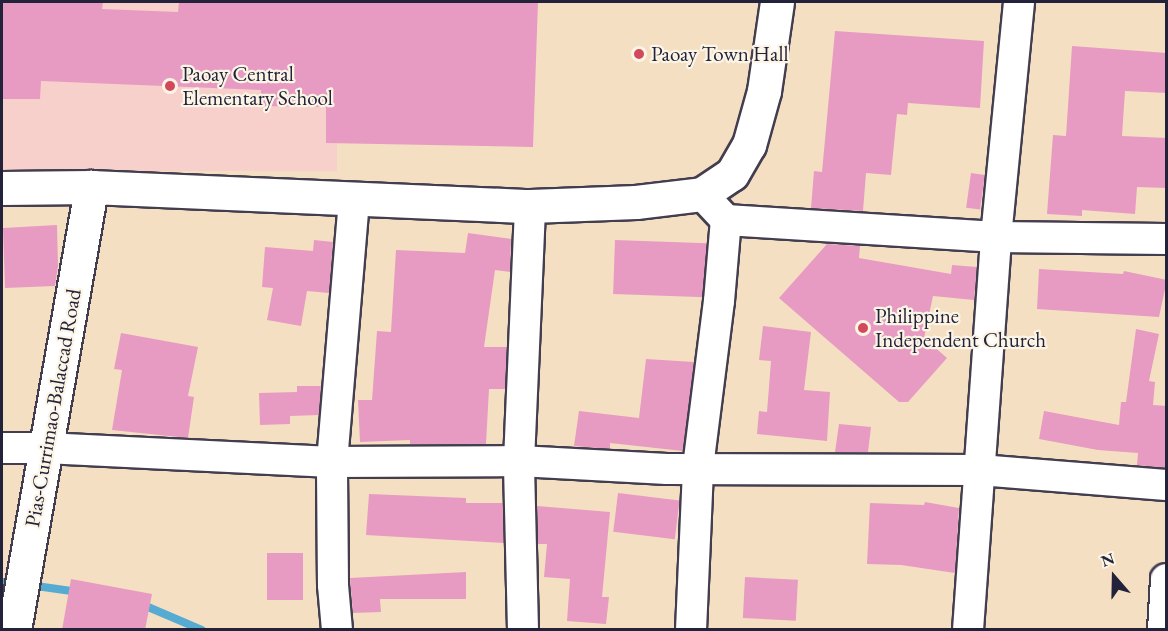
<!DOCTYPE html>
<html>
<head>
<meta charset="utf-8">
<style>
  body { margin:0 }
  #map { position:relative; width:1168px; height:631px; overflow:hidden; background:#f5dfc2; font-family:"EB Garamond",serif }
  div>[style] { position:absolute }
  .built>* { inset:0; background:#f7d0cb; transform-origin:0 0 }
  .stream>* { height:8px; margin:-4px; padding:0 4px; transform-origin:4px; border-radius:4px; background:#55abd2 }
  .building>* { inset:0; background:#e79bc2; transform-origin:0 0 }
  .roads { filter:drop-shadow(2px 0 #423e4f) drop-shadow(-2px 0 #423e4f) drop-shadow(0 2px #423e4f) drop-shadow(0 -2px #423e4f) }
  .minor>* { height:30px; margin:-15px; padding:0 15px; transform-origin:15px; border-radius:15px; background:#fff }
  .major>* { height:33px; margin:-16.5px; padding:0 16.5px; transform-origin:16.5px; border-radius:16.5px; background:#fff }
  .dots>* { width:16px; height:16px; translate:-50% -50%; box-sizing:border-box; border:3px solid #fcf5e5; border-radius:50% }
  span { translate:-50% -50%; white-space:nowrap; text-align:center; line-height:1.15; -webkit-text-stroke:4.5px #fcf5e5; paint-order:stroke }
  .poi-label { font-size:21px; color:#22223b }
  .left { translate:0 -50%; text-align:left }
  .street-label { font-size:21px; color:#22223b }
  .frame { position:absolute; inset:0; border:3px solid #22223b; pointer-events:none }
  .north { position:absolute; left:1084px; top:547px; width:60px; height:60px; -webkit-text-stroke:4px #fcf5e5; paint-order:stroke; rotate:340deg; font-size:16px; font-weight:700; line-height:24px; text-align:center; color:#22223b }
  .north::after { content:''; display:block; margin:auto; width:21px; height:27px; background:#22223b; clip-path:polygon(50% 0,100% 100%,50% 72%,0 100%) }
</style>
</head>
<body>
<div id="map">
  <div class="built">
    <i style="left:2px;top:2px;width:335px;height:169px"></i>
  </div>
  <div class="stream">
    <i style="left:2px;top:582px;width:14px;rotate:8deg"></i>
    <i style="left:29px;top:585px;width:50px;rotate:8deg"></i>
    <i style="left:141px;top:604px;width:66px;rotate:23.1deg"></i>
  </div>
  <div class="building">
    <i style="clip-path:polygon(2px 2px,103px 2px,102px 9px,178px 12px,179px 2px,538px 2px,533px 147px,326px 143px,326px 107px,260px 106px,261px 90px,41px 81px,40px 99px,2px 99px)"></i>
    <i style="clip-path:polygon(835px 31px,984px 41px,980px 108px,908px 103px,907px 115px,897px 114px,891px 175px,866px 173px,863px 211px,811px 208px,814px 171px,822px 172px)"></i>
    <i style="clip-path:polygon(1072px 46px,1167px 53px,1167px 93px,1125px 91px,1122px 136px,1167px 138px,1167px 188px,1137px 187px,1135px 214px,1082px 210px,1082px 216px,1047px 214px,1053px 135px,1066px 136px)"></i>
    <i style="left:971px;top:173px;width:14px;height:35px;rotate:8deg"></i>
    <i style="clip-path:polygon(57px 225px,58px 266px,55px 286px,5px 288px,3px 228px)"></i>
    <i style="clip-path:polygon(468px 233px,511px 239px,510px 272px,495px 270px,484px 347px,507px 347px,505px 389px,489px 389px,486px 444px,410px 444px,410px 440px,360px 442px,358px 400px,372px 400px,377px 331px,391px 332px,396px 250px,465px 253px)"></i>
    <i style="clip-path:polygon(314px 240px,333px 242px,329px 293px,307px 291px,301px 326px,267px 320px,273px 288px,262px 287px,265px 247px,313px 251px)"></i>
    <i style="left:615px;top:240px;width:92px;height:54px;rotate:2deg"></i>
    <i style="clip-path:polygon(827px 244px,860px 246px,859px 258px,951px 274px,952px 265px,977px 267px,974px 300px,933px 296px,924px 338px,947px 358px,908px 402px,899px 402px,779px 298px)"></i>
    <i style="clip-path:polygon(1039px 269px,1123px 274px,1124px 271px,1167px 280px,1159px 317px,1037px 309px)"></i>
    <i style="clip-path:polygon(763px 326px,811px 332px,804px 390px,830px 392px,827px 441px,757px 434px,759px 411px,767px 412px,771px 361px,759px 360px)"></i>
    <i style="clip-path:polygon(1136px 329px,1159px 334px,1149px 381px,1155px 382px,1153px 405px,1167px 406px,1167px 468px,1137px 465px,1138px 453px,1098px 450px,1039px 439px,1044px 411px,1119px 425px,1121px 402px,1126px 402px)"></i>
    <i style="clip-path:polygon(121px 333px,198px 347px,188px 396px,194px 397px,188px 438px,112px 430px,122px 370px,114px 369px)"></i>
    <i style="clip-path:polygon(646px 359px,694px 362px,683px 451px,610px 443px,610px 449px,574px 446px,579px 411px,639px 418px)"></i>
    <i style="clip-path:polygon(297px 386px,321px 386px,319px 415px,290px 416px,290px 424px,260px 425px,259px 393px,297px 392px)"></i>
    <i style="clip-path:polygon(839px 424px,871px 427px,868px 452px,835px 452px)"></i>
    <i style="left:618px;top:493px;width:62px;height:39px;rotate:7deg"></i>
    <i style="clip-path:polygon(369px 494px,466px 498px,466px 503px,503px 503px,504px 543px,366px 535px)"></i>
    <i style="clip-path:polygon(925px 502px,959px 508px,955px 573px,901px 565px,867px 564px,870px 503px,924px 505px)"></i>
    <i style="clip-path:polygon(537px 506px,610px 512px,602px 597px,609px 597px,606px 624px,567px 621px,570px 579px,544px 577px,547px 544px,538px 544px)"></i>
    <i style="left:303px;top:553px;width:47px;height:36px;rotate:90deg"></i>
    <i style="clip-path:polygon(466px 572px,466px 599px,380px 599px,381px 612px,353px 613px,350px 578px)"></i>
    <i style="left:745px;top:577px;width:53px;height:41px;rotate:3deg"></i>
    <i style="clip-path:polygon(71px 579px,152px 594px,145px 630px,62px 630px)"></i>
  </div>
  <div class="roads">
    <div class="minor">
      <i style="left:726px;top:220px;width:271px;rotate:3.6deg"></i>
      <i style="left:996px;top:237px;width:170px;rotate:0.7deg"></i>
      <i style="left:2px;top:448px;width:43px"></i>
      <i style="left:45px;top:448px;width:287px;rotate:2.8deg"></i>
      <i style="left:332px;top:462px;width:187px;rotate:-0.3deg"></i>
      <i style="left:519px;top:461px;width:148px;rotate:3.1deg"></i>
      <i style="left:667px;top:469px;width:312px;rotate:0.2deg"></i>
      <i style="left:979px;top:470px;width:188px;rotate:4.6deg"></i>
      <i style="left:337px;top:630px;width:45px;rotate:-95.1deg"></i>
      <i style="left:333px;top:585px;width:123px;rotate:-90.5deg"></i>
      <i style="left:332px;top:462px;width:265px;rotate:-85.2deg"></i>
      <i style="left:523px;top:630px;width:169px;rotate:-91.4deg"></i>
      <i style="left:519px;top:461px;width:255px;rotate:-87.5deg"></i>
      <i style="left:691px;top:630px;width:163px;rotate:-87.5deg"></i>
      <i style="left:698px;top:467px;width:167px;rotate:-82.8deg"></i>
      <i style="left:719px;top:301px;width:81px;rotate:-85.1deg"></i>
      <i style="left:726px;top:220px;width:35px;rotate:-133deg"></i>
      <i style="left:968px;top:630px;width:394px;rotate:-85.9deg"></i>
      <i style="left:996px;top:237px;width:236px;rotate:-84.4deg"></i>
      <i style="left:1163px;top:630px;width:51px;rotate:-86.6deg"></i>
    </div>
    <div class="major">
      <i style="left:2px;top:188px;width:89px;rotate:-0.6deg"></i>
      <i style="left:91px;top:187px;width:439px;rotate:2.5deg"></i>
      <i style="left:530px;top:206px;width:106px;rotate:-2.2deg"></i>
      <i style="left:636px;top:202px;width:66px;rotate:-6.9deg"></i>
      <i style="left:702px;top:194px;width:36px;rotate:-34deg"></i>
      <i style="left:732px;top:174px;width:34px;rotate:-60deg"></i>
      <i style="left:749px;top:145px;width:56px;rotate:-74.5deg"></i>
      <i style="left:764px;top:91px;width:90px;rotate:-81.7deg"></i>
      <i style="left:14px;top:630px;width:450px;rotate:-80.1deg"></i>
    </div>
  </div>
  <div class="dots">
    <i style="left:639px;top:54px;background:#d1495b"></i>
    <i style="left:170px;top:86px;background:#d1495b"></i>
    <i style="left:863px;top:328px;background:#d1495b"></i>
  </div>
  <div class="poi-label">
    <span class="left" style="left:651px;top:54px">Paoay Town Hall</span>
    <span class="left" style="left:182px;top:86px">Paoay Central<br>Elementary School</span>
    <span class="left" style="left:875px;top:328px">Philippine<br>Independent Church</span>
  </div>
  <div class="street-label">
    <span style="left:53px;top:408px;rotate:-80deg">Pias-Currimao-Balaccad Road</span>
  </div>
  <div class="frame"></div>
  <div class="north">N</div>
</div>
</body>
</html>
